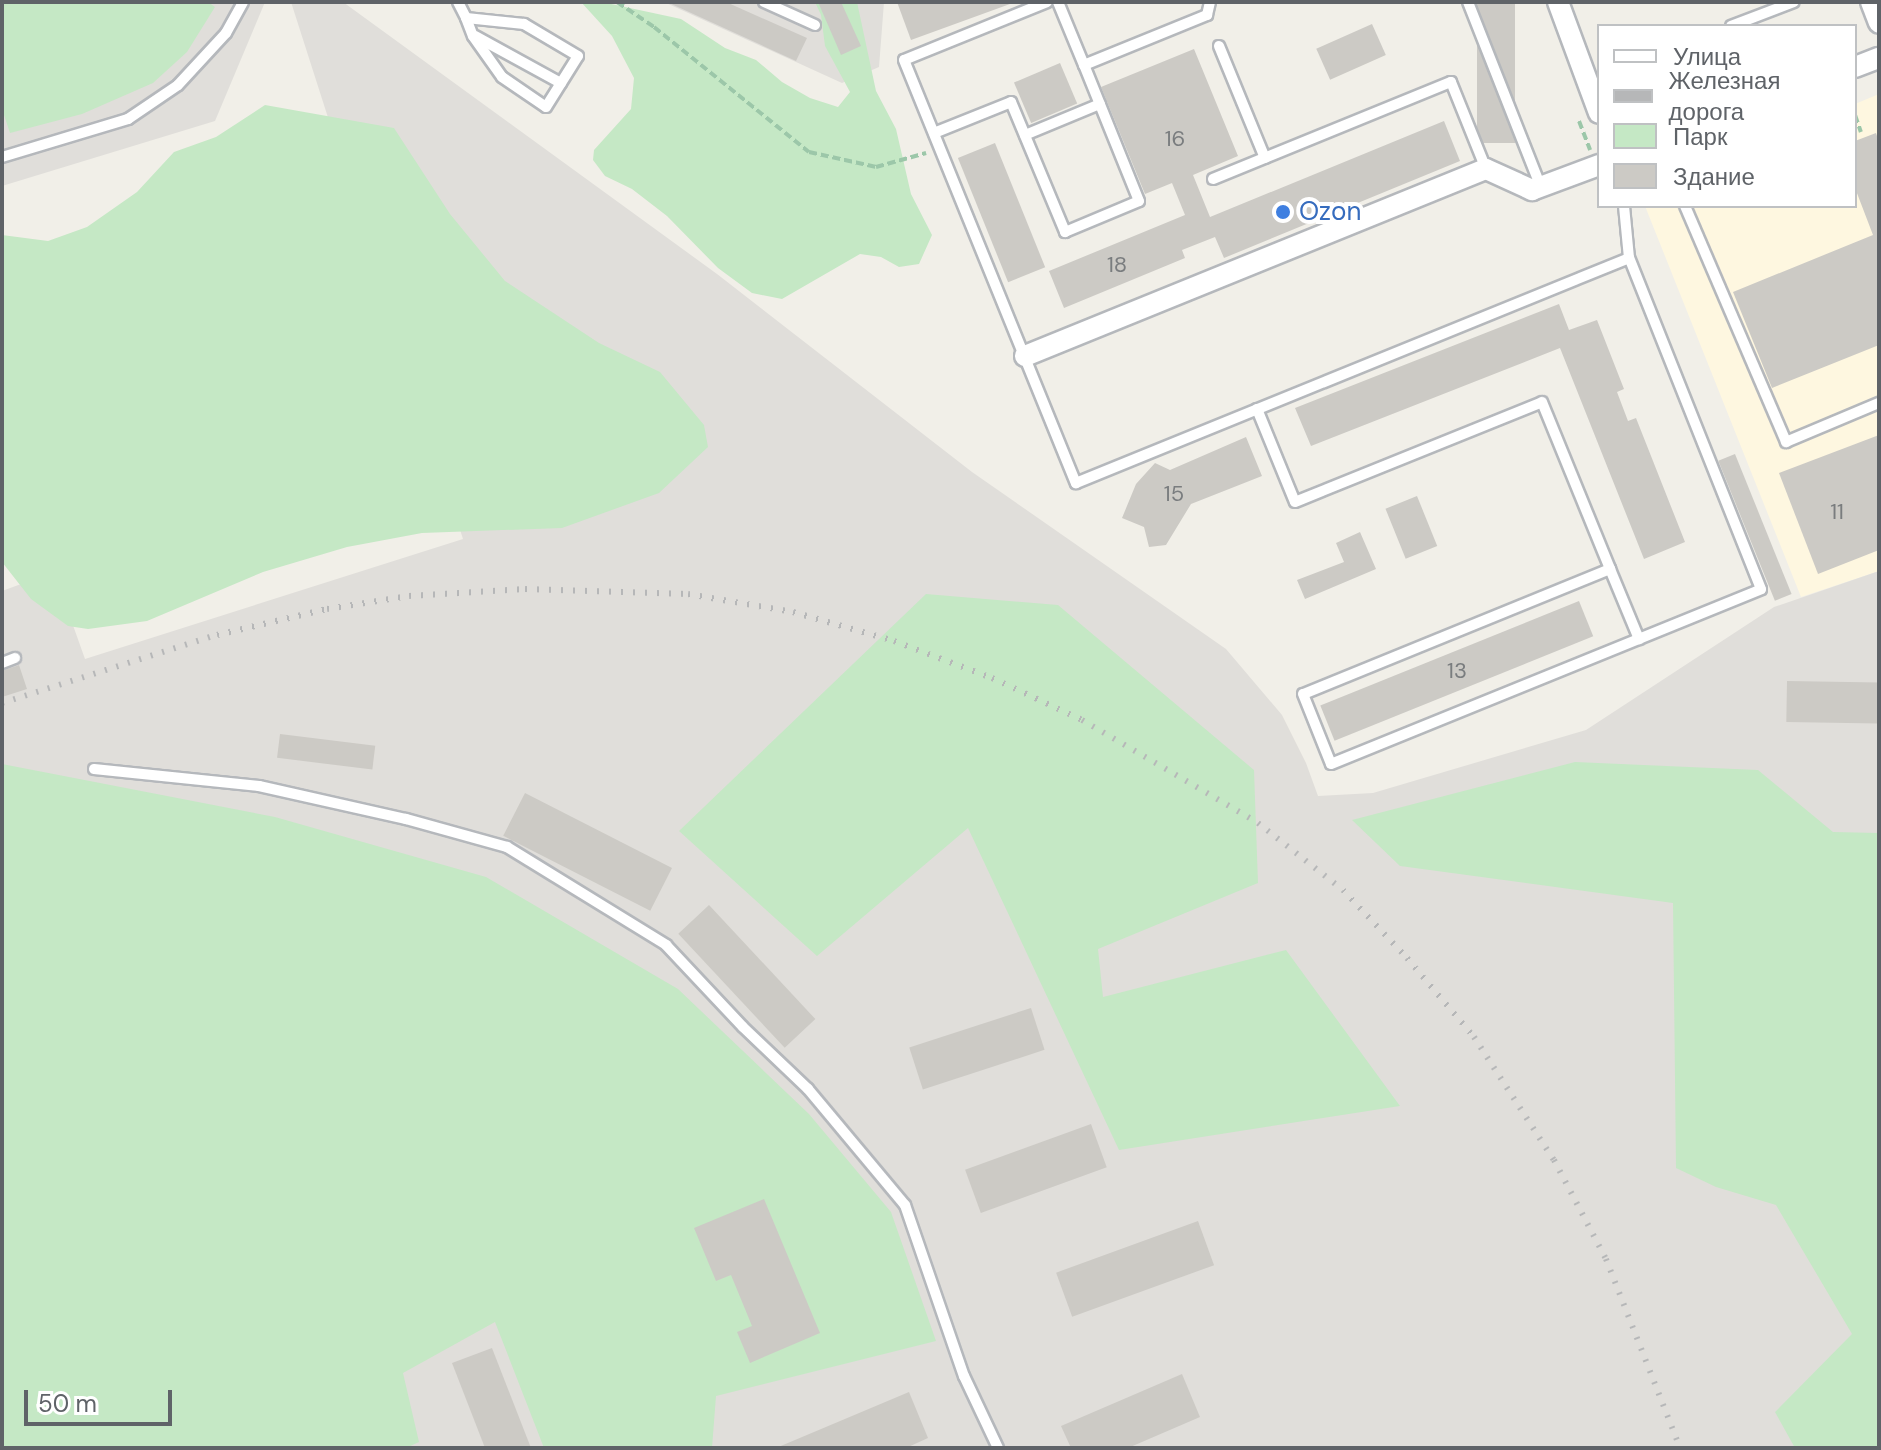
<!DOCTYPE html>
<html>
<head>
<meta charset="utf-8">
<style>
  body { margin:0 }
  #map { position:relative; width:1881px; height:1450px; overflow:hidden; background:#f1efe8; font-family:"DM Sans",sans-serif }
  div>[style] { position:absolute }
  .commercial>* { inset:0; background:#fef7e0 }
  .industrial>* { inset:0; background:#e0deda }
  .green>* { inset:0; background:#c5e8c5 }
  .building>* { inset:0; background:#cccac5; transform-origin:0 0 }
  .path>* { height:4px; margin-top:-2px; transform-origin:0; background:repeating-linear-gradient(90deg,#9cc7a9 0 8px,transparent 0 12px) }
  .roads { filter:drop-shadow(2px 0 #b5b8bc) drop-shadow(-2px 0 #b5b8bc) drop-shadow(0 2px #b5b8bc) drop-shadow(0 -2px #b5b8bc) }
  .service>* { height:10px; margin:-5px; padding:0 5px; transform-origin:5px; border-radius:5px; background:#fff }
  .minor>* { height:20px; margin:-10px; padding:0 10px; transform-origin:10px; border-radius:10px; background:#fff }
  .rail>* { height:6px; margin-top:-3px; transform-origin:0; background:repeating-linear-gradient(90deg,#b6b7b8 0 2px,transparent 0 12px) }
  .dots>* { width:22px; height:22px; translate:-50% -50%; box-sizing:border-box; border:4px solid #fff; border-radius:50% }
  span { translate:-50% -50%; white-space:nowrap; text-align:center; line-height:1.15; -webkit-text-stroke:8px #fff; paint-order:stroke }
  .number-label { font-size:22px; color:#7a7d7f }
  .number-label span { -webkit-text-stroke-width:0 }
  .shop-label { font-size:26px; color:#366cbe }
  .left { translate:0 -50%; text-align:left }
  .frame { position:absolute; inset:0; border:4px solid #5f6368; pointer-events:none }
  .legend { position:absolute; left:1597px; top:24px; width:260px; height:184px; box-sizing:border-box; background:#fff; border:2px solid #bfc1c3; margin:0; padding:10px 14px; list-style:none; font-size:24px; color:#5f6368 }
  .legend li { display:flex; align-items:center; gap:16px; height:40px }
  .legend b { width:40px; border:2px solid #bfc1c3 }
  .scale { position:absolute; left:24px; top:1390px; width:148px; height:36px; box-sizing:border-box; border:4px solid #5f6368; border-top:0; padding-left:10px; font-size:24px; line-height:28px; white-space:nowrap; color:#5f6368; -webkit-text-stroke:6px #fff; paint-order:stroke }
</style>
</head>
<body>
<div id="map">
  <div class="commercial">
    <i style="clip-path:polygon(1879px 94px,1879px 571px,1801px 597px,1645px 206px,1855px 206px,1855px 104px)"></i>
  </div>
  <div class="industrial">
    <i style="clip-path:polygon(2px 2px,265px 2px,215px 121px,2px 186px)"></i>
    <i style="clip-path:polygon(291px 2px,343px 2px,717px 274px,972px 472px,1226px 649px,1282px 715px,1306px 763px,1318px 796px,1373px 793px,1586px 730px,1774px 607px,1879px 571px,1879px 1448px,2px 1448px,2px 591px,54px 572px,85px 659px,463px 539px)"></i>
    <i style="clip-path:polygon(664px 2px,884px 2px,879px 67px,842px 83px)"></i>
  </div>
  <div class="green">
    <i style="clip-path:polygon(2px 2px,208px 2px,215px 7px,187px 52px,153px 83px,82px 114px,10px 133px,2px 109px)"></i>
    <i style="clip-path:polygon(581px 2px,602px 2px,681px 19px,725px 48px,756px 60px,782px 82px,810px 98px,838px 107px,850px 92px,825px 46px,821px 15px,815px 2px,857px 2px,876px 91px,896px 129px,911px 194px,932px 235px,919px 264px,899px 267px,881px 257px,860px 254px,782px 299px,752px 293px,718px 268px,667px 216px,632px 189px,605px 176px,593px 160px,594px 150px,631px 109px,634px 78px,612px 36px)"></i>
    <i style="clip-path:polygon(265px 105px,394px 128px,450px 214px,505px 281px,599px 343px,660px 372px,704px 425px,708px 447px,659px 493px,562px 528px,422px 533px,347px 547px,263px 572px,147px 621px,88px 629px,68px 626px,31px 599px,2px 562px,2px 235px,48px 241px,87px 227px,137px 192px,174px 152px,216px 137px)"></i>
    <i style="clip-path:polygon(926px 594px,1058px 605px,1254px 770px,1258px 883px,1098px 949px,1103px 997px,1286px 950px,1400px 1106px,1119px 1150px,968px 828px,817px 956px,679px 831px)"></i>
    <i style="clip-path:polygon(1575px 762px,1758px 770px,1833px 832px,1879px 833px,1879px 1448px,1795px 1448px,1775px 1412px,1852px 1334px,1776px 1205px,1716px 1187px,1676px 1168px,1673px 903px,1400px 866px,1352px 820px)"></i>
    <i style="clip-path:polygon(2px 764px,275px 817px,486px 877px,678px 989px,809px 1114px,891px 1212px,936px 1341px,716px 1396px,712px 1448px,544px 1448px,495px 1322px,403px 1373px,419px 1442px,406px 1448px,2px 1448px)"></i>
  </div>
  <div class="building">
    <i style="clip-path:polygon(667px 2px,726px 2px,807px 38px,796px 61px)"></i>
    <i style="clip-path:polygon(818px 2px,841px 2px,861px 46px,841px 55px)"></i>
    <i style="clip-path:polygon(897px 2px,1009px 2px,1010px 4px,911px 40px)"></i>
    <i style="left:1477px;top:2px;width:38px;height:141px"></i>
    <i style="left:1372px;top:24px;width:34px;height:61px;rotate:66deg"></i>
    <i style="clip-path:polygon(1194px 49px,1238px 156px,1193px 175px,1210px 217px,1444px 121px,1460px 161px,1224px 258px,1215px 237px,1182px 250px,1185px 258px,1064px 308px,1049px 271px,1185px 215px,1172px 183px,1145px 194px,1101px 87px)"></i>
    <i style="left:1060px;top:63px;width:44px;height:50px;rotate:67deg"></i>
    <i style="clip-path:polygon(1876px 133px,1879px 142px,1879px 345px,1772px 388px,1733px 292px,1873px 235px,1855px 188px,1855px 141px)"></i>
    <i style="left:995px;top:143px;width:134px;height:40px;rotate:68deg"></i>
    <i style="clip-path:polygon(1559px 304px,1569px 330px,1597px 320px,1624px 389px,1617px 392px,1628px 421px,1636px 418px,1685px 542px,1644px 559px,1560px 348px,1311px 446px,1295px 408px)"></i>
    <i style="clip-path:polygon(1879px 435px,1879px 550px,1818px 574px,1779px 473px)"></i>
    <i style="clip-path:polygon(1246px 437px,1262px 476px,1191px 504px,1166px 545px,1149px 547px,1144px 527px,1122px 518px,1136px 484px,1155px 463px,1170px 470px)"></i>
    <i style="left:1735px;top:454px;width:151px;height:18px;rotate:68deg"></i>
    <i style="left:1417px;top:496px;width:54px;height:34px;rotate:68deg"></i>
    <i style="clip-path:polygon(1360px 532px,1376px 569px,1305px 599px,1297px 580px,1344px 562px,1336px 543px)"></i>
    <i style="left:1579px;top:601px;width:38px;height:279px;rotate:68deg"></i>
    <i style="clip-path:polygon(19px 665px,27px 689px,2px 697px,2px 671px)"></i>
    <i style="left:1787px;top:681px;width:92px;height:41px;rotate:1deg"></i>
    <i style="left:280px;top:734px;width:96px;height:24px;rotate:7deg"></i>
    <i style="left:525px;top:793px;width:165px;height:48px;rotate:27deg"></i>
    <i style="left:709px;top:905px;width:156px;height:42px;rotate:47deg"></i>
    <i style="left:1031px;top:1008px;width:44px;height:128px;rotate:72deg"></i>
    <i style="left:1091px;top:1124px;width:46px;height:134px;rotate:70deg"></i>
    <i style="clip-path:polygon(764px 1199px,820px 1333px,750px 1363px,737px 1332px,752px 1326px,731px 1275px,716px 1281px,694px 1228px)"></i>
    <i style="left:1198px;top:1221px;width:47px;height:151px;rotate:70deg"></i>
    <i style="clip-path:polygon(492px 1348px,531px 1448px,485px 1448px,452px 1363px)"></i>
    <i style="clip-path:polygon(1182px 1374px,1200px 1417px,1128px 1448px,1071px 1448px,1061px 1426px)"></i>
    <i style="clip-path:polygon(909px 1392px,928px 1438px,906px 1448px,776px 1448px)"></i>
  </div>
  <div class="path">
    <i style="left:617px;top:2px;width:45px;rotate:34deg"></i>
    <i style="left:654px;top:27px;width:199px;rotate:38.9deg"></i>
    <i style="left:809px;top:152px;width:69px;rotate:12.6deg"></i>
    <i style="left:876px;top:167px;width:52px;rotate:-15.6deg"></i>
    <i style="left:1855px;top:115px;width:18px;rotate:71deg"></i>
    <i style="left:1579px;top:121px;width:31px;rotate:69deg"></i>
  </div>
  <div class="roads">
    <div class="service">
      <i style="left:458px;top:2px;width:18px;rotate:63deg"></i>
      <i style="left:466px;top:18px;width:19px;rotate:69deg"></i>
      <i style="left:473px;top:36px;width:50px;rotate:54.7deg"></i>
      <i style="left:502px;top:77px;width:53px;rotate:34.3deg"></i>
      <i style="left:546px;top:107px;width:60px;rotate:-57.9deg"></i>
      <i style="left:578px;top:56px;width:63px;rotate:-149.3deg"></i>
      <i style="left:524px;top:24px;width:58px;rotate:-174.1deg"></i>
      <i style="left:764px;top:2px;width:56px;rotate:24.3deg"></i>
      <i style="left:1047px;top:2px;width:154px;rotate:157.9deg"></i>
      <i style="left:904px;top:60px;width:457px;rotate:67.9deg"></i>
      <i style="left:1076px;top:483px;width:597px;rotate:-22.14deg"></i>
      <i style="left:1058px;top:2px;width:68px;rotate:67.6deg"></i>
      <i style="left:1084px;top:65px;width:133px;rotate:-22.1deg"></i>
      <i style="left:1207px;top:15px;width:13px;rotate:-77deg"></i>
      <i style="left:1468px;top:2px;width:199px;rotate:68.5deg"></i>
      <i style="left:1731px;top:26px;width:67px;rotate:-20.9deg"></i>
      <i style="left:475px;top:36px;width:98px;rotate:28.7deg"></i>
      <i style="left:1219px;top:46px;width:121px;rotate:67.7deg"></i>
      <i style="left:934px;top:133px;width:83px;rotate:-21.9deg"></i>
      <i style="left:1011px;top:102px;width:141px;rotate:67.4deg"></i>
      <i style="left:1065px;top:232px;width:80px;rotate:-22.7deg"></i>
      <i style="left:1139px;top:201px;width:147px;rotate:-112deg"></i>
      <i style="left:1025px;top:135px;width:81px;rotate:-22.5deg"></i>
      <i style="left:2px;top:157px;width:132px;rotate:-16.8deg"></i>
      <i style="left:128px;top:119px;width:60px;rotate:-34.2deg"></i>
      <i style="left:178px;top:85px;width:71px;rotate:-47.3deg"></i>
      <i style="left:226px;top:33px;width:35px;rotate:-61deg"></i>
      <i style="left:1213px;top:179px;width:257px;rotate:-22.2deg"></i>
      <i style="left:1451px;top:82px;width:94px;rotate:68.1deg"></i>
      <i style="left:1685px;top:206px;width:257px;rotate:66.8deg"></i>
      <i style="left:1786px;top:442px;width:101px;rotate:-22.8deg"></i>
      <i style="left:1257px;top:409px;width:100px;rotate:67.8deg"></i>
      <i style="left:1295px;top:502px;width:266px;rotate:-22deg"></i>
      <i style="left:1542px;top:402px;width:180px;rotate:67.8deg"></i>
      <i style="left:1610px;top:569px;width:331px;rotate:157.8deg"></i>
      <i style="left:1303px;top:694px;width:75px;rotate:68.2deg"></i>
      <i style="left:1331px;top:764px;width:464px;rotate:-22.1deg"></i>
      <i style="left:1761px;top:589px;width:356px;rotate:-111.7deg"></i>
      <i style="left:1629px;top:258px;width:52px;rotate:-95.5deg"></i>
      <i style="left:1610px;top:569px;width:76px;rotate:67.5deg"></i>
      <i style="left:2px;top:663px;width:14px;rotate:-21deg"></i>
      <i style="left:94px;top:769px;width:166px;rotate:5.9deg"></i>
      <i style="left:259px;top:786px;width:151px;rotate:12.7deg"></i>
      <i style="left:406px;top:819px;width:105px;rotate:15.5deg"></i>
      <i style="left:507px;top:847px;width:187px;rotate:31.6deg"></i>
      <i style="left:666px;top:945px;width:112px;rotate:46.8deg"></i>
      <i style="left:743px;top:1027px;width:90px;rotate:43.6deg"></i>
      <i style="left:808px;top:1089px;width:151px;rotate:50.1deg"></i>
      <i style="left:905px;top:1205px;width:181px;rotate:71deg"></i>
      <i style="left:964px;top:1376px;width:80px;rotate:64.7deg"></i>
    </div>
    <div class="minor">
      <i style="left:1558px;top:2px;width:118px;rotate:69.7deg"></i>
      <i style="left:1871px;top:2px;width:22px;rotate:69deg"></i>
      <i style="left:1855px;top:67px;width:26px;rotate:-21deg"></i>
      <i style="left:1025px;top:356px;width:497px;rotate:-22.1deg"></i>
      <i style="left:1486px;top:169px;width:51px;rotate:24.5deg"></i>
      <i style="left:1532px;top:190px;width:72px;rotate:-20.5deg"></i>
    </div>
  </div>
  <div class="rail">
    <i style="left:2px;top:703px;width:225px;rotate:-17.6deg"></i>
    <i style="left:217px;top:635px;width:113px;rotate:-13.3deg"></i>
    <i style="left:327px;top:609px;width:83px;rotate:-9deg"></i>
    <i style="left:409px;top:596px;width:116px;rotate:-3.5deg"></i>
    <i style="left:525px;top:589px;width:163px;rotate:1.8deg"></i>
    <i style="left:688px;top:594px;width:107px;rotate:9.7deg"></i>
    <i style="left:793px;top:612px;width:105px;rotate:16deg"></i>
    <i style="left:894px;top:641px;width:105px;rotate:20.7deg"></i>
    <i style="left:992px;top:678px;width:99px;rotate:25deg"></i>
    <i style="left:1082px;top:720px;width:204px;rotate:30.3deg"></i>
    <i style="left:1258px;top:823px;width:108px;rotate:38.2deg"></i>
    <i style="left:1343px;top:890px;width:93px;rotate:46.7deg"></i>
    <i style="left:1407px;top:958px;width:104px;rotate:49.7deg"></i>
    <i style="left:1474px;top:1037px;width:147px;rotate:57deg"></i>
    <i style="left:1554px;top:1160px;width:112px;rotate:62.3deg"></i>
    <i style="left:1606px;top:1259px;width:203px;rotate:68.6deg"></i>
  </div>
  <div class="dots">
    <i style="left:1283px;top:212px;background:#3f7fe0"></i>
  </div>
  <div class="number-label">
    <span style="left:1175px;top:139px">16</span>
    <span style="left:1117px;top:265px">18</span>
    <span style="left:1174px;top:494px">15</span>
    <span style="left:1837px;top:512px">11</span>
    <span style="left:1457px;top:671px">13</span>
  </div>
  <div class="shop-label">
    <span class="left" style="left:1299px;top:212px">Ozon</span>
  </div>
  <div class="frame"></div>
  <ul class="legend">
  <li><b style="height:10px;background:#fff"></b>Улица</li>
  <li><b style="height:10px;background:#b6b7b8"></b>Железная дорога</li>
  <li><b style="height:22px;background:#c5e8c5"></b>Парк</li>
  <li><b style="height:22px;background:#cccac5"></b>Здание</li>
  </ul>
  <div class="scale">50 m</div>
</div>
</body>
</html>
